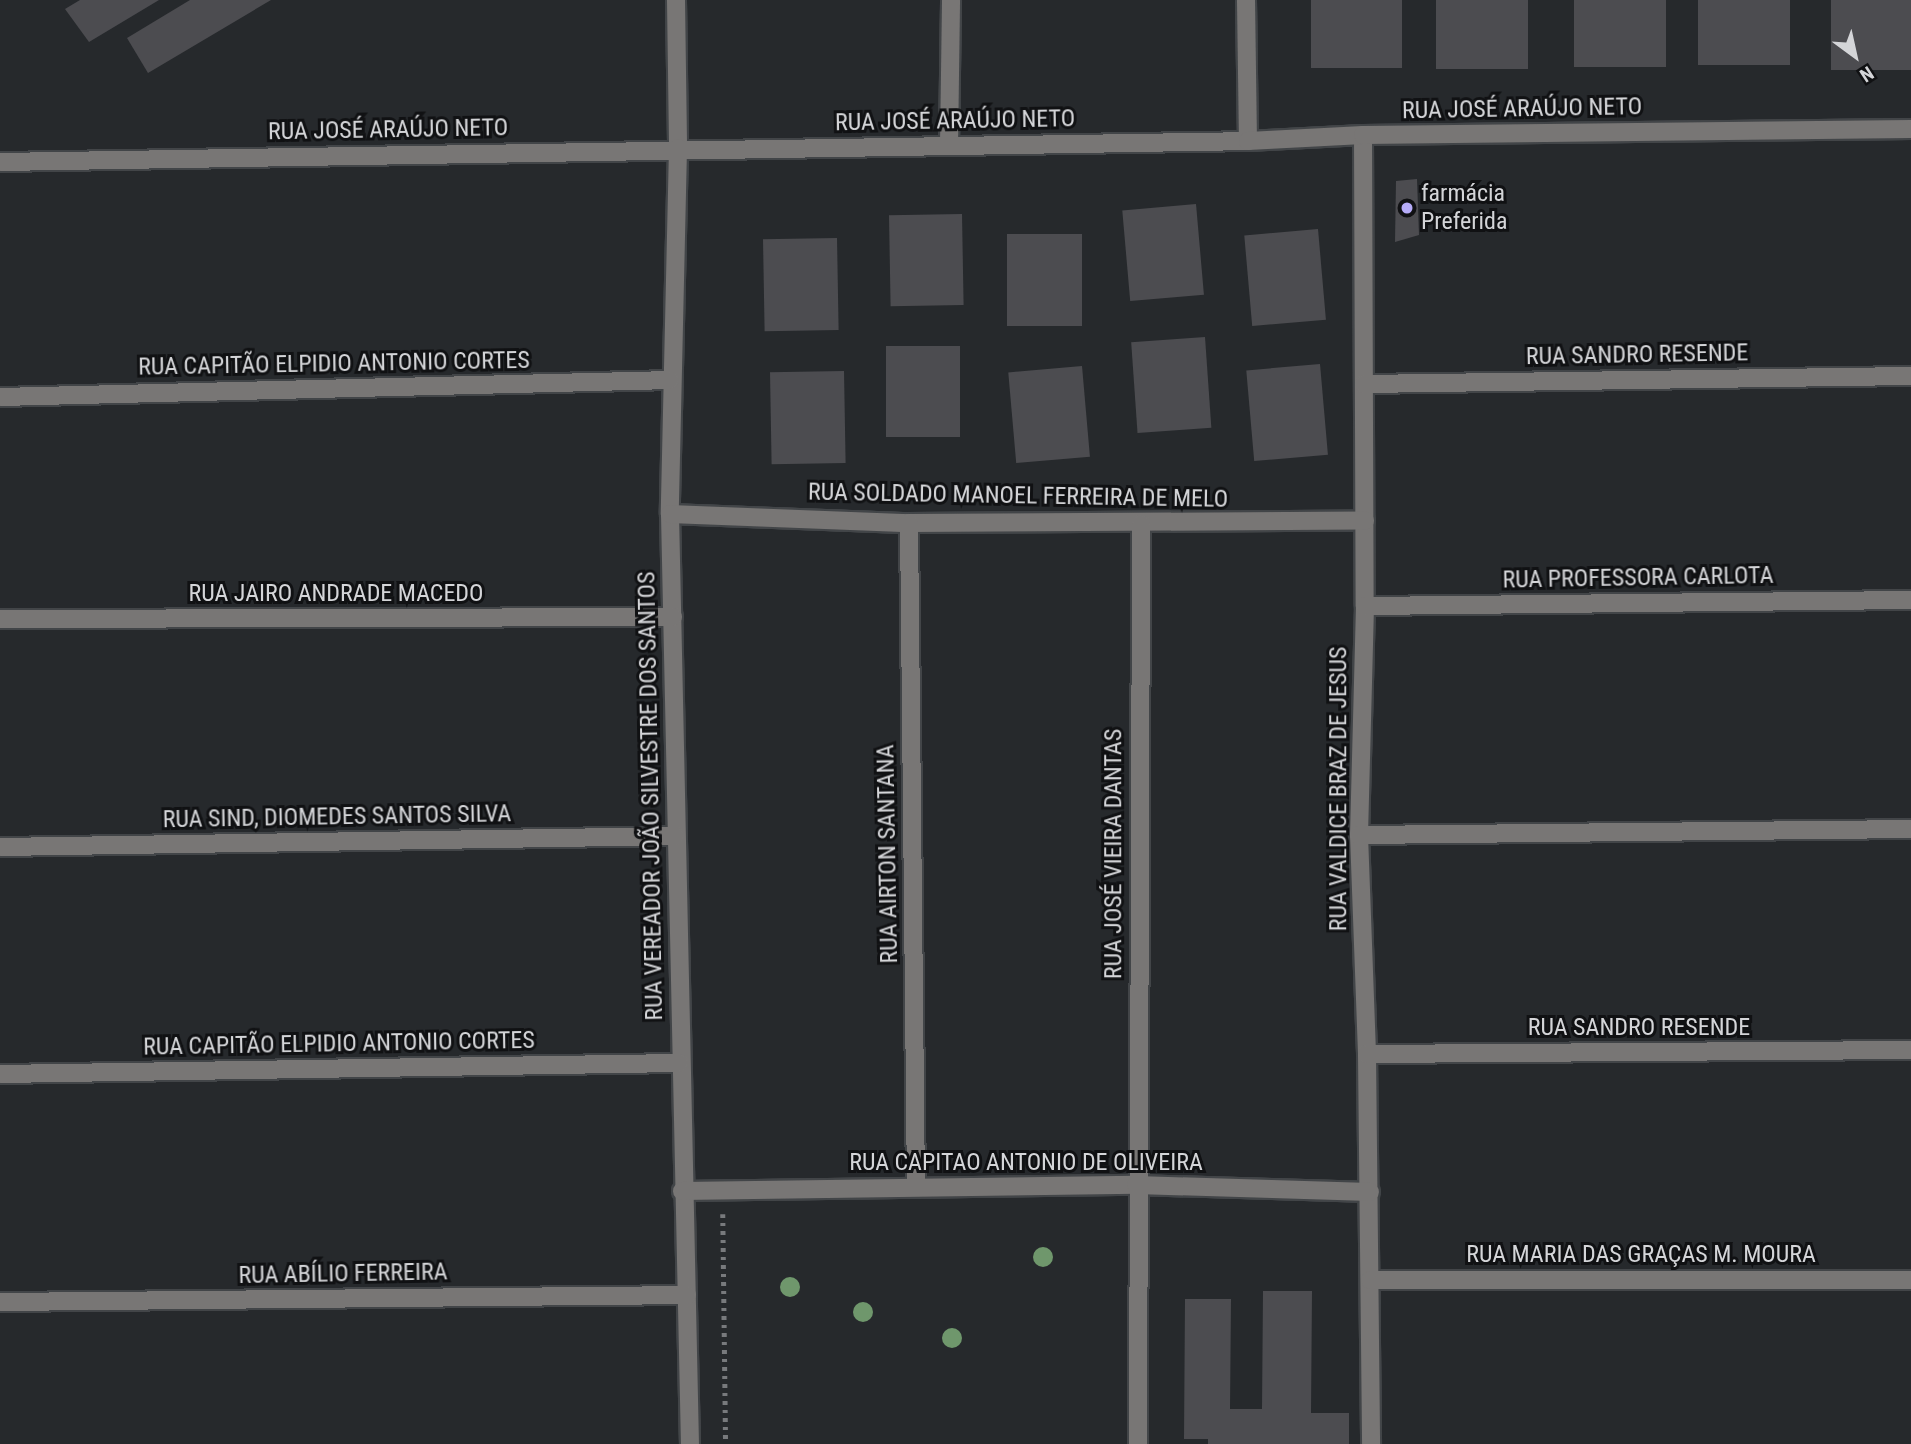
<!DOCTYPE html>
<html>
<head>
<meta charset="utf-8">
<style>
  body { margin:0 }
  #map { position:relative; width:1911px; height:1444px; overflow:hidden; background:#26292c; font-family:"Roboto Condensed",sans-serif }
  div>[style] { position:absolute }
  .building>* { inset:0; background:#4c4c50; transform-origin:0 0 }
  .path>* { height:4.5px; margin-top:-2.25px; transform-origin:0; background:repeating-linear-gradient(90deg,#787a7d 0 3.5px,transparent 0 8.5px) }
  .roads { filter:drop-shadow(2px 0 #424548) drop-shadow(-2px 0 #424548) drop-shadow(0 2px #424548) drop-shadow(0 -2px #424548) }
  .minor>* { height:18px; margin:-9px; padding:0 9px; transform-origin:9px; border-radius:9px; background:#787675 }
  .trees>* { width:20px; height:20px; margin:-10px; border-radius:50%; background:#6f976c }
  .dots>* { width:19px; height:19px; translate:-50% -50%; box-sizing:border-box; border:4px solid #101113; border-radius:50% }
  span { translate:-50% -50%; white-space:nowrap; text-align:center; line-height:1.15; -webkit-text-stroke:6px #101113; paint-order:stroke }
  .street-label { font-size:24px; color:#d4d5d8 }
  .poi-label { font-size:24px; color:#d4d5d8 }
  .left { translate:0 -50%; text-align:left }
  .north { position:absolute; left:1820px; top:21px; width:70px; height:70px; -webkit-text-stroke:5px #101113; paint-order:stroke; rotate:147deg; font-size:19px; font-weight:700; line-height:28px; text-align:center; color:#d4d5d8 }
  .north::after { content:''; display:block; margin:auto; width:24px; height:32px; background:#d4d5d8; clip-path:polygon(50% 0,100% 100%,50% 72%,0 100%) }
</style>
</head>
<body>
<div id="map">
  <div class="building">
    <i style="clip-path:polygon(80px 0,159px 0,89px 42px,65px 9px)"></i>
    <i style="clip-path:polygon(190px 0,271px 0,148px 73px,127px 38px)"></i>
    <i style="left:1311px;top:0;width:91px;height:68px"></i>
    <i style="left:1436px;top:0;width:92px;height:69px"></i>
    <i style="left:1574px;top:0;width:92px;height:67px"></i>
    <i style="left:1698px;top:0;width:92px;height:65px"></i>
    <i style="left:1831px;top:0;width:80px;height:70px"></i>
    <i style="clip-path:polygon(1417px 179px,1419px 235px,1395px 242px,1396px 181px)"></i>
    <i style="left:1196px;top:204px;width:91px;height:74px;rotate:85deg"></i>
    <i style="left:962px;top:214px;width:91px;height:73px;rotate:89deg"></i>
    <i style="left:1318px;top:229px;width:91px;height:74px;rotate:85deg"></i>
    <i style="left:1082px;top:234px;width:92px;height:75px;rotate:90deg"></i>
    <i style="left:837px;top:238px;width:92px;height:74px;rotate:89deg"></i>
    <i style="left:1205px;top:337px;width:91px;height:74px;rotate:86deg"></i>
    <i style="left:960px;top:346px;width:91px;height:74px;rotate:90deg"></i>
    <i style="left:1320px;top:364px;width:91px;height:74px;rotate:85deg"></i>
    <i style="left:1082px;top:366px;width:91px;height:74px;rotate:85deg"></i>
    <i style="left:844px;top:371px;width:92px;height:74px;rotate:89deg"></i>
    <i style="clip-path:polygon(1263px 1291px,1312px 1291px,1311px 1413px,1349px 1413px,1349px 1444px,1208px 1444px,1208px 1439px,1184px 1439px,1185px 1299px,1231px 1299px,1230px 1409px,1262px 1409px)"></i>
  </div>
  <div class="path">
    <i style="left:723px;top:1214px;width:230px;rotate:89.3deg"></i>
  </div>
  <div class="roads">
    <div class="minor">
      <i style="left:676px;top:0;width:148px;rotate:89.2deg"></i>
      <i style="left:678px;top:148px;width:366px;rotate:91.3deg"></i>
      <i style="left:670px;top:514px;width:930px;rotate:88.77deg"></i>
      <i style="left:1246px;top:0;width:141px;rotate:89.2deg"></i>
      <i style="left:1363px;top:135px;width:471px;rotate:89.8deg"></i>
      <i style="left:1365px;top:606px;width:229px;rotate:91.5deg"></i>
      <i style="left:1359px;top:835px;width:219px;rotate:87.9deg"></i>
      <i style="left:1367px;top:1054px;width:390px;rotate:89.4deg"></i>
      <i style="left:949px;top:146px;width:146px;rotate:-89.2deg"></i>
      <i style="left:0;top:162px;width:1248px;rotate:-0.96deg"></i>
      <i style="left:1248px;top:141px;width:115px;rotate:-3deg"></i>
      <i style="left:1363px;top:135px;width:548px;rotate:-0.63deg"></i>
      <i style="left:1364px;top:384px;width:547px;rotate:-0.84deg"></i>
      <i style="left:0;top:397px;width:670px;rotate:-1.45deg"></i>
      <i style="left:670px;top:514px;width:239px;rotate:2.2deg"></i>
      <i style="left:909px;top:523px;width:456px;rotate:-0.3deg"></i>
      <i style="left:909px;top:523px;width:663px;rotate:89.4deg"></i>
      <i style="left:1365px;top:606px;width:546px;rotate:-0.63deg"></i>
      <i style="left:0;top:619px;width:673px;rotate:-0.17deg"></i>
      <i style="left:1359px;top:835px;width:552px;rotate:-0.62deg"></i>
      <i style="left:0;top:847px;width:675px;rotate:-0.93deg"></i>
      <i style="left:1367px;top:1054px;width:544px;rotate:-0.42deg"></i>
      <i style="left:0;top:1074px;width:679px;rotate:-0.93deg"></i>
      <i style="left:682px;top:1191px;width:454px;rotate:-0.8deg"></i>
      <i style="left:1136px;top:1185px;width:234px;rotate:1.7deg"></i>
      <i style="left:1370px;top:1280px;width:541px"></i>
      <i style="left:0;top:1302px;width:687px;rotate:-0.58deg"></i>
      <i style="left:1138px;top:1444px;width:920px;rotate:-89.81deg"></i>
    </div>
  </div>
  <div class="trees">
    <i style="left:1043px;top:1257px"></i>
    <i style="left:790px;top:1287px"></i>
    <i style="left:863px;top:1312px"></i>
    <i style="left:952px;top:1338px"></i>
  </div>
  <div class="dots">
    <i style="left:1407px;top:208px;background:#b6acf8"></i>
  </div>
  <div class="street-label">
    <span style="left:1522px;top:109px;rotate:-1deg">RUA JOSÉ ARAÚJO NETO</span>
    <span style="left:955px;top:121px;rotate:-1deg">RUA JOSÉ ARAÚJO NETO</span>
    <span style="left:388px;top:130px;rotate:-1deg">RUA JOSÉ ARAÚJO NETO</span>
    <span style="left:1637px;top:355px;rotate:-1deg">RUA SANDRO RESENDE</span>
    <span style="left:334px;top:364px;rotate:-1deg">RUA CAPITÃO ELPIDIO ANTONIO CORTES</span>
    <span style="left:1018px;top:496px;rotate:1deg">RUA SOLDADO MANOEL FERREIRA DE MELO</span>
    <span style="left:1638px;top:578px;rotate:-1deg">RUA PROFESSORA CARLOTA</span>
    <span style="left:336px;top:594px">RUA JAIRO ANDRADE MACEDO</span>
    <span style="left:1339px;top:789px;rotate:-90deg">RUA VALDICE BRAZ DE JESUS</span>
    <span style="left:651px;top:796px;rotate:-91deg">RUA VEREADOR JOÃO SILVESTRE DOS SANTOS</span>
    <span style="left:337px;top:817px;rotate:-1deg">RUA SIND, DIOMEDES SANTOS SILVA</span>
    <span style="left:888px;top:854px;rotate:-91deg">RUA AIRTON SANTANA</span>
    <span style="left:1114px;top:854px;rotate:-90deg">RUA JOSÉ VIEIRA DANTAS</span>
    <span style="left:1639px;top:1028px">RUA SANDRO RESENDE</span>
    <span style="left:339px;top:1044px;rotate:-1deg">RUA CAPITÃO ELPIDIO ANTONIO CORTES</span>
    <span style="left:1026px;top:1163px">RUA CAPITAO ANTONIO DE OLIVEIRA</span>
    <span style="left:1641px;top:1255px">RUA MARIA DAS GRAÇAS M. MOURA</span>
    <span style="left:343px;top:1274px;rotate:-1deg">RUA ABÍLIO FERREIRA</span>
  </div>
  <div class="poi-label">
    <span class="left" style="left:1421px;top:208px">farmácia<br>Preferida</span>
  </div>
  <div class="north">N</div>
</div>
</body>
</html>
